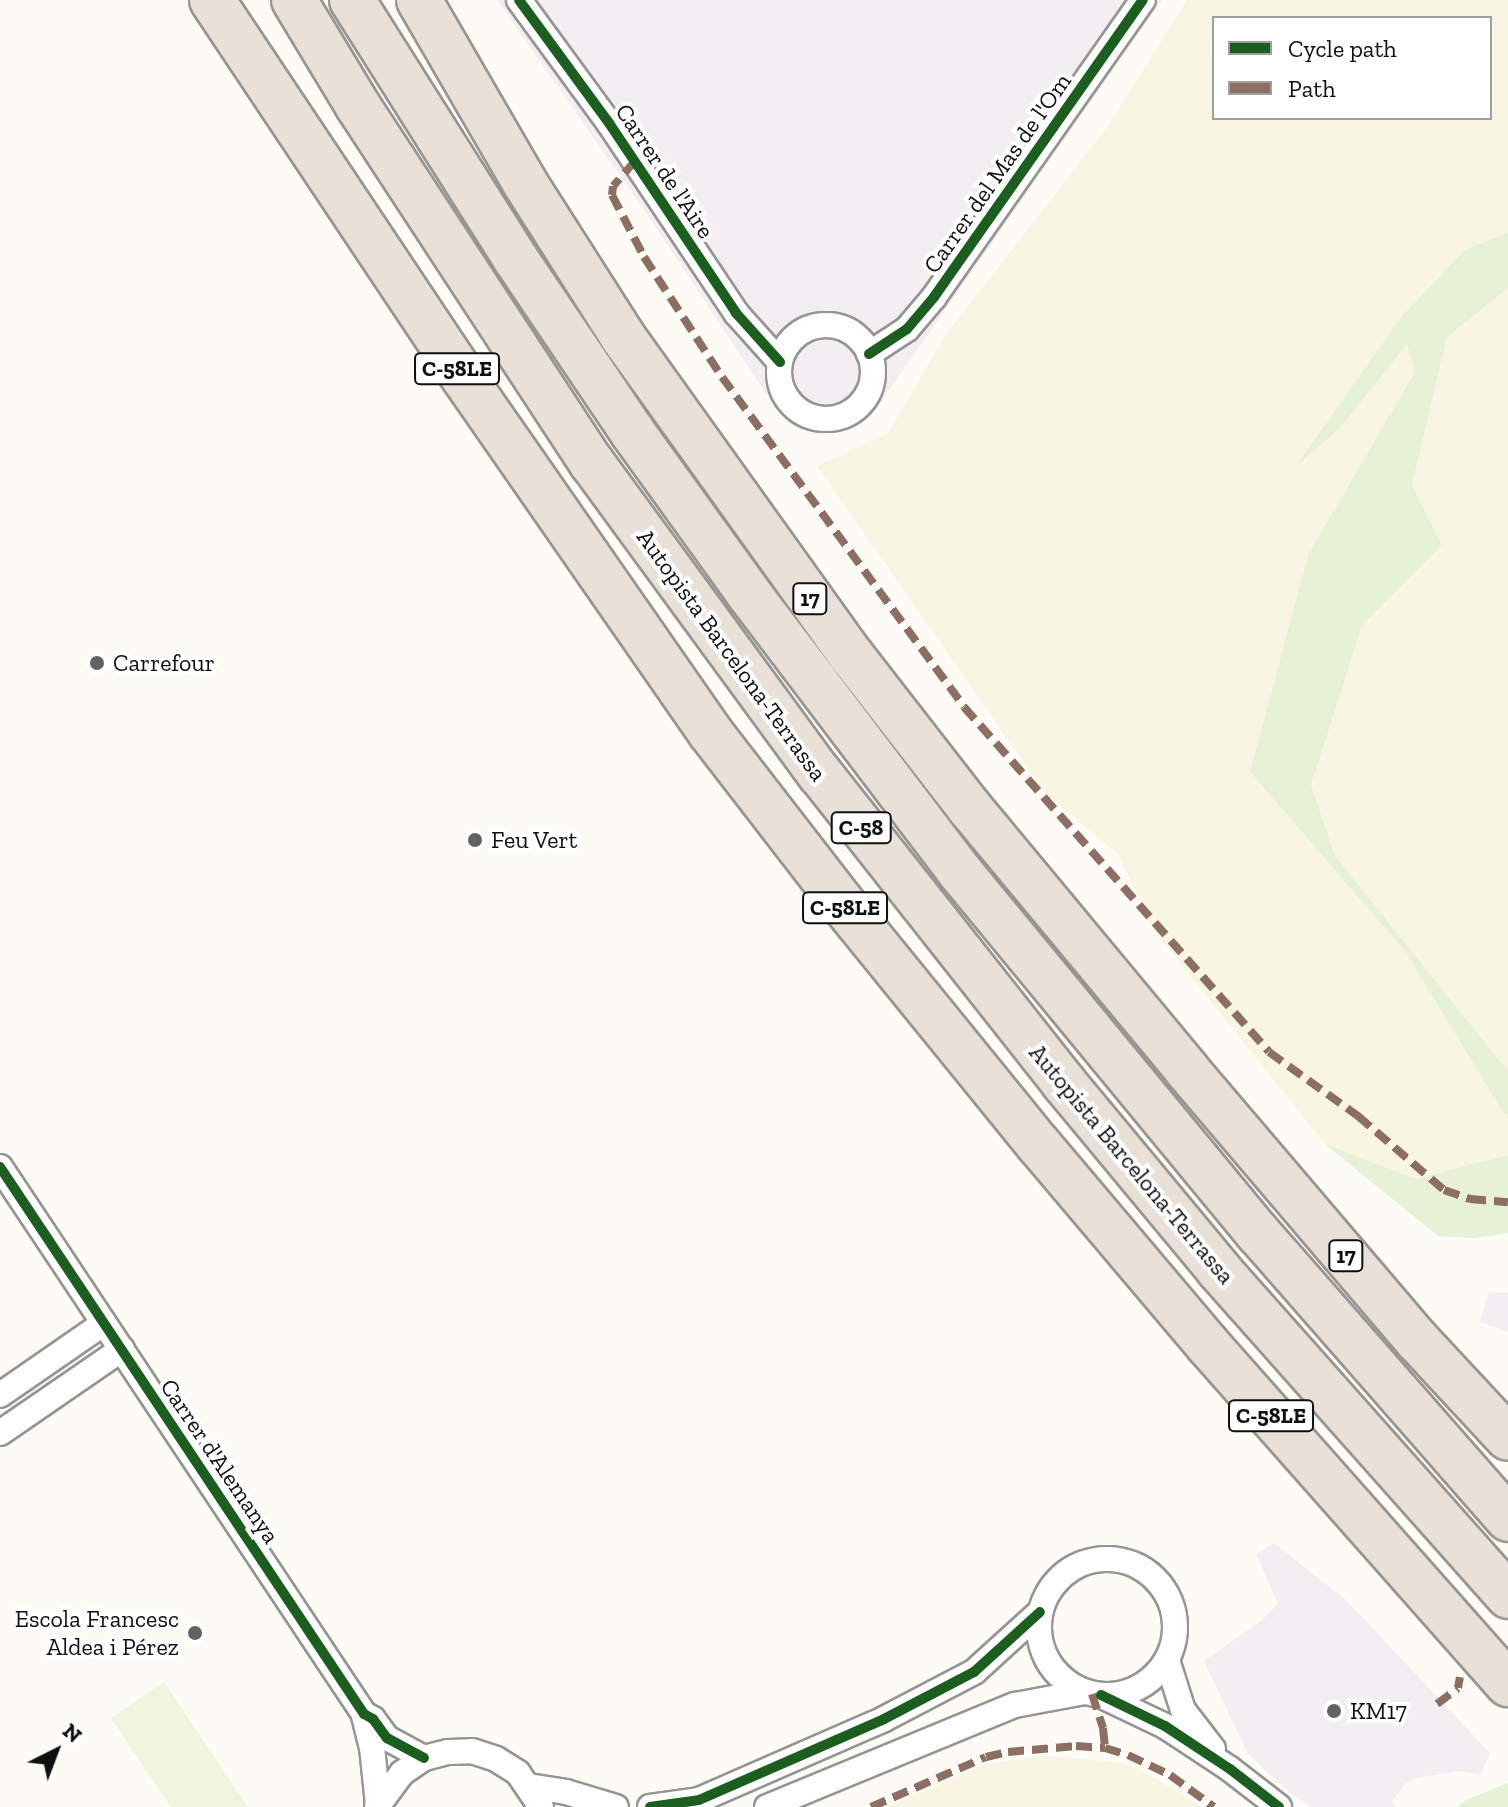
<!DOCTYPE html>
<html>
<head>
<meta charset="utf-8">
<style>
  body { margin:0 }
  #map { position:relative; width:1508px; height:1807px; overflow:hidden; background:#fcfbf5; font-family:"Zilla Slab",serif }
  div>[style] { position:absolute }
  .industrial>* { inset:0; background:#f3eef1 }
  .farmland>* { inset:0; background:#f8f6e2 }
  .green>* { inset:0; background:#e6f1d6 }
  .pitch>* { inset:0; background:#eff5df }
  .roads { filter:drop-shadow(2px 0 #969593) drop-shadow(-2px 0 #969593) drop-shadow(0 2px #969593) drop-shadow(0 -2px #969593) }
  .minor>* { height:24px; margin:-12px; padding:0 12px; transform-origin:12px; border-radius:12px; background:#fffefe }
  .minor>.ring { margin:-12px; padding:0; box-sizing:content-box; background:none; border:24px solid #fffefe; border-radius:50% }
  .motorway>* { height:44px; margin:-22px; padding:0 22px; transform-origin:22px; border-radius:22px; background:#e9e0d7 }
  .quiet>* { height:8px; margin-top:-4px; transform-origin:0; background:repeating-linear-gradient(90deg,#8d6e63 0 16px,transparent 0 24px) }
  .cycleway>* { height:10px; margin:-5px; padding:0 5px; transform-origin:5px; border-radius:5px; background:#1b5e20 }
  .dots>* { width:22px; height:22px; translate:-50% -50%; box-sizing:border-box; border:4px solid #fff; border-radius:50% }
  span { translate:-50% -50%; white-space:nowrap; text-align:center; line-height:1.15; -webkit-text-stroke:8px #fff; paint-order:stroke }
  .shield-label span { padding:2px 6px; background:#fff; border:2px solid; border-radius:6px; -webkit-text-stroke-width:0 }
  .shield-label { font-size:22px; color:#0f0f0f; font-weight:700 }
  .street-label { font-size:24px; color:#0f0f0f }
  .poi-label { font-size:24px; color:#0f0f0f }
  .left { translate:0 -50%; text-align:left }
  .right { translate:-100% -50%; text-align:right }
  .legend { position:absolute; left:1212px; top:16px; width:280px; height:104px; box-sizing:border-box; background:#fff; border:2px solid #9f9f9f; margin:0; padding:10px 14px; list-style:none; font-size:24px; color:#0f0f0f }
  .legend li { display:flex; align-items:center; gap:16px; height:40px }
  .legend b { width:40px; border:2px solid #9f9f9f }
  .north { position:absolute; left:16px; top:1711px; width:80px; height:80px; -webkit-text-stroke:6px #fff; paint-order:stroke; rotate:42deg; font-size:22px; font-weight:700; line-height:32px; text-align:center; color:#0f0f0f }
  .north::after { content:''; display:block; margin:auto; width:28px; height:36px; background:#0f0f0f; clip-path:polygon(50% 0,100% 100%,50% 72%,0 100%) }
</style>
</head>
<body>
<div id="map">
  <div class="industrial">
    <i style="clip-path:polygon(497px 0,1162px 0,871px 416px,848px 431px,815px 434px,790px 424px,769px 398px,644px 210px)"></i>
    <i style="clip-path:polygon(1489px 1292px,1508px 1293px,1508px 1332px,1480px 1322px)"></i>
    <i style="clip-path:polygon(1274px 1543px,1346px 1600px,1490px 1753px,1480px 1775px,1460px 1771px,1421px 1777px,1406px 1783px,1392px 1801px,1395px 1807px,1312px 1807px,1289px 1792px,1248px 1754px,1204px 1661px,1261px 1621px,1278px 1604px,1256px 1554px)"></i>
  </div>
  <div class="farmland">
    <i style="clip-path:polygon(evenodd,1187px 0,1508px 0,1508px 232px,1465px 250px,1339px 429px,1407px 343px,1416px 372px,1308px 555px,1250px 772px,1404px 950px,1508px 1120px,1508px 1155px,1416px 1179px,1325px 1144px,1152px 928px,1119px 855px,1046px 794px,817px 466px,888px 433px,945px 336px,1108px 126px,1187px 0,1214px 18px,1490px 18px,1490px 118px,1214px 118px,1214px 18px)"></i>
    <i style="clip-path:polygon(1508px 288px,1508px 1071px,1335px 856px,1311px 785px,1362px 626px,1442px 545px,1412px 485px,1447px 337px)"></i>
    <i style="clip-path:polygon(1043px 1755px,1121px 1763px,1147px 1773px,1201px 1807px,886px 1807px,988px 1764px)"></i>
  </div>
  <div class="green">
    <i style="clip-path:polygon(1508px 232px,1508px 288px,1447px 337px,1412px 485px,1442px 545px,1362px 626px,1311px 785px,1335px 856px,1508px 1071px,1508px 1120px,1404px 950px,1250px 772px,1308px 555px,1415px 372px,1407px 344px,1339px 429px,1296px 466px,1402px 316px,1465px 250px)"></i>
    <i style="clip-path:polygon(1325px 1144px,1416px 1179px,1508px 1155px,1508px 1233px,1473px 1238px,1438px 1236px)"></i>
    <i style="clip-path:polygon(1508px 1783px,1508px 1807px,1457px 1807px,1466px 1800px)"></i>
  </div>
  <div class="pitch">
    <i style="clip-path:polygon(164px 1682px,248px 1807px,171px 1807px,111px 1718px)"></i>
  </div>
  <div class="roads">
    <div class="minor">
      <i style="left:519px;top:0;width:152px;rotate:53.8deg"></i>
      <i style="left:609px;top:123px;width:229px;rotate:56.2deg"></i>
      <i style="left:736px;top:313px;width:66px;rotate:48.1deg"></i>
      <i class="ring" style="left:779px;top:325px;width:70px;height:70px"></i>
      <i style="left:869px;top:354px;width:45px;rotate:-33.3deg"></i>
      <i style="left:907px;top:329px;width:42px;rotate:-49.8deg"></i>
      <i style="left:934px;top:297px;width:363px;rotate:-54.9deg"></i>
      <i style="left:0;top:1167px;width:657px;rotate:56.36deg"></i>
      <i style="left:364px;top:1714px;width:10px;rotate:29deg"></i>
      <i style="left:373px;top:1719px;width:24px;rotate:54deg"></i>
      <i style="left:387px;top:1738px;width:42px;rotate:28.4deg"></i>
      <i style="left:0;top:1395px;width:126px;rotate:-34.7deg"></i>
      <i style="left:0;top:1433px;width:148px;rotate:-34.5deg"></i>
      <i class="ring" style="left:1039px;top:1559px;width:112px;height:112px"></i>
      <i style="left:1167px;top:1660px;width:52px;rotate:72.3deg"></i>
      <i style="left:1183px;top:1710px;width:49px;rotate:52.4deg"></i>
      <i style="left:1102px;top:1696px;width:70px;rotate:25.5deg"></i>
      <i style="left:1165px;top:1726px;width:78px;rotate:33.5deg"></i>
      <i style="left:1230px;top:1769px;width:62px;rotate:37.8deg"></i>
      <i style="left:364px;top:1716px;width:32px;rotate:76deg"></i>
      <i style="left:372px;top:1747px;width:58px;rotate:84.1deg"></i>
      <i style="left:529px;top:1786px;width:37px;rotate:9deg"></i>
      <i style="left:566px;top:1792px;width:52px;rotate:16.7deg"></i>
      <i style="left:377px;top:1807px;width:42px;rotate:-53.7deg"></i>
      <i style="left:402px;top:1773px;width:27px;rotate:-34deg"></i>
      <i style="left:424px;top:1758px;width:25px;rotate:-14deg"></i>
      <i style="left:448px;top:1752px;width:24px;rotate:-2deg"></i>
      <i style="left:472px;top:1751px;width:25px;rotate:18deg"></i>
      <i style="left:496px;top:1759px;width:26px;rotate:32deg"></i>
      <i style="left:518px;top:1773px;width:41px;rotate:55.9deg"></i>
      <i style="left:650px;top:1807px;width:49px;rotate:-8.1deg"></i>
      <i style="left:699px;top:1800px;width:202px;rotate:-23.6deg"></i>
      <i style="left:884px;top:1719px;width:102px;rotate:-27.6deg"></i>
      <i style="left:974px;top:1672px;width:89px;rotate:-42.3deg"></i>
      <i style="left:767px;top:1807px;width:268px;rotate:-22.4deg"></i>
      <i style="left:1015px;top:1705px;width:71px;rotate:-10.5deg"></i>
    </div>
    <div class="motorway">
      <i style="left:212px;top:0;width:438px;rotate:56.3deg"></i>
      <i style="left:455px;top:365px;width:447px;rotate:55.2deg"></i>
      <i style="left:710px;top:732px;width:216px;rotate:52.3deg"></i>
      <i style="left:842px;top:903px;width:312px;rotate:50.9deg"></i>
      <i style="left:1039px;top:1145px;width:262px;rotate:49.8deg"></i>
      <i style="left:1208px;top:1345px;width:453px;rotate:48.5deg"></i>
      <i style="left:294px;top:0;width:124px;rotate:58.9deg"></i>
      <i style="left:358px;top:106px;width:427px;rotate:56.8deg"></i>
      <i style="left:592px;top:463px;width:386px;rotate:53.8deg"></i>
      <i style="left:820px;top:774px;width:394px;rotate:51.7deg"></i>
      <i style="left:1064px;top:1083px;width:243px;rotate:50.3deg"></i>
      <i style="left:1219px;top:1270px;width:436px;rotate:48.4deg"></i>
      <i style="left:352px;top:0;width:305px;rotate:57.7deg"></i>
      <i style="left:515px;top:258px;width:211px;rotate:56deg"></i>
      <i style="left:633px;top:433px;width:198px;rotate:54.2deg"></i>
      <i style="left:749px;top:594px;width:349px;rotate:52.8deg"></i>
      <i style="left:960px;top:872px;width:468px;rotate:50.5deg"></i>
      <i style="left:1258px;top:1233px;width:380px;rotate:48.8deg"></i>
      <i style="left:419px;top:0;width:211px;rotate:59.9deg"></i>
      <i style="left:525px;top:183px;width:183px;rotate:57.5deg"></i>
      <i style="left:623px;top:337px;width:391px;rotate:54.4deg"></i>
      <i style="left:851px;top:655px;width:192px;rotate:52.2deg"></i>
      <i style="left:969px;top:807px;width:342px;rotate:50.3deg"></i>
      <i style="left:1187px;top:1070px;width:356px;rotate:49.6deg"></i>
      <i style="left:1418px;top:1341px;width:132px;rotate:47.1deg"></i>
    </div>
  </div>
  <div class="quiet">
    <i style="left:635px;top:161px;width:33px;rotate:131deg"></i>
    <i style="left:613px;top:186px;width:9px;rotate:96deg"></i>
    <i style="left:612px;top:195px;width:70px;rotate:62.7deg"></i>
    <i style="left:644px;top:257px;width:143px;rotate:57deg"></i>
    <i style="left:722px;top:377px;width:409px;rotate:53.7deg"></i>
    <i style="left:964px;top:707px;width:460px;rotate:48.5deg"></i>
    <i style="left:1269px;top:1052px;width:110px;rotate:35.7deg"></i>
    <i style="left:1358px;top:1116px;width:113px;rotate:40.7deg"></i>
    <i style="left:1444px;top:1190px;width:28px;rotate:19deg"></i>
    <i style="left:1470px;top:1199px;width:38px;rotate:5deg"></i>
    <i style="left:1092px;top:1694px;width:36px;rotate:72deg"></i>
    <i style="left:1103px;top:1728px;width:20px;rotate:84deg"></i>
    <i style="left:1437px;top:1704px;width:26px;rotate:-37deg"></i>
    <i style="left:1458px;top:1688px;width:11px;rotate:-80deg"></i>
    <i style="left:871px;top:1807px;width:125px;rotate:-23.5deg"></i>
    <i style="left:986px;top:1757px;width:23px;rotate:-13deg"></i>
    <i style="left:1008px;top:1752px;width:68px;rotate:-5deg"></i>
    <i style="left:1076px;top:1746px;width:29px;rotate:4deg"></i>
    <i style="left:1105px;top:1748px;width:24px;rotate:17deg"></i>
    <i style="left:1128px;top:1755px;width:47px;rotate:25.5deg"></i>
    <i style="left:1170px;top:1775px;width:54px;rotate:36deg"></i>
  </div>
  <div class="cycleway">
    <i style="left:519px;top:0;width:152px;rotate:53.8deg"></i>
    <i style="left:609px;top:123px;width:229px;rotate:56.2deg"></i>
    <i style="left:736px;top:313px;width:66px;rotate:48.1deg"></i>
    <i style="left:869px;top:354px;width:45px;rotate:-33.3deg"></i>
    <i style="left:907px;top:329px;width:42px;rotate:-49.8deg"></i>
    <i style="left:934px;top:297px;width:363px;rotate:-54.9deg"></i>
    <i style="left:0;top:1167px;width:657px;rotate:56.36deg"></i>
    <i style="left:364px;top:1714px;width:10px;rotate:29deg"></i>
    <i style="left:373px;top:1719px;width:24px;rotate:54deg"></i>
    <i style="left:387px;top:1738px;width:42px;rotate:28.4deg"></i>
    <i style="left:1101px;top:1695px;width:71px;rotate:25.8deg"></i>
    <i style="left:1165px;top:1726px;width:78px;rotate:33.5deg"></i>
    <i style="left:1230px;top:1769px;width:62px;rotate:37.8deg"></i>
    <i style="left:650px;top:1807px;width:49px;rotate:-8.1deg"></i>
    <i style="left:699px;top:1800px;width:202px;rotate:-23.6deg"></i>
    <i style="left:884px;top:1719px;width:102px;rotate:-27.6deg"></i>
    <i style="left:974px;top:1672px;width:89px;rotate:-42.3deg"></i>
  </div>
  <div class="dots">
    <i style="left:97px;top:663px;background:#626260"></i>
    <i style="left:475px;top:840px;background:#626260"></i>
    <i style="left:195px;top:1633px;background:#626260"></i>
    <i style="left:1334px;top:1711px;background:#626260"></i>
  </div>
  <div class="shield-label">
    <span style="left:457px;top:369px">C-58LE</span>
    <span style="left:810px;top:599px">17</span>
    <span style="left:861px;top:828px">C-58</span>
    <span style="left:845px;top:908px">C-58LE</span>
    <span style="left:1346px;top:1256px">17</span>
    <span style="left:1271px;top:1416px">C-58LE</span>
  </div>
  <div class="street-label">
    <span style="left:665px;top:171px;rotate:56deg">Carrer de l'Aire</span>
    <span style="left:997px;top:173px;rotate:-55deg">Carrer del Mas de l'Om</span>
    <span style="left:732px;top:655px;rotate:54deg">Autopista Barcelona-Terrassa</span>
    <span style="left:1132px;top:1164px;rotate:50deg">Autopista Barcelona-Terrassa</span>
    <span style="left:220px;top:1461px;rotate:56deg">Carrer d'Alemanya</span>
  </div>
  <div class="poi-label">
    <span class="left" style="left:113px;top:663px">Carrefour</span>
    <span class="left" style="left:491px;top:840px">Feu Vert</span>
    <span class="right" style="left:179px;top:1633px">Escola Francesc<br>Aldea i Pérez</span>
    <span class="left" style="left:1350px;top:1711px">KM17</span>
  </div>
  <ul class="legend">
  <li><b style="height:10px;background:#1b5e20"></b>Cycle path</li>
  <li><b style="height:10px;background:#8d6e63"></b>Path</li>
  </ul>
  <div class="north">N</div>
</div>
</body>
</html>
